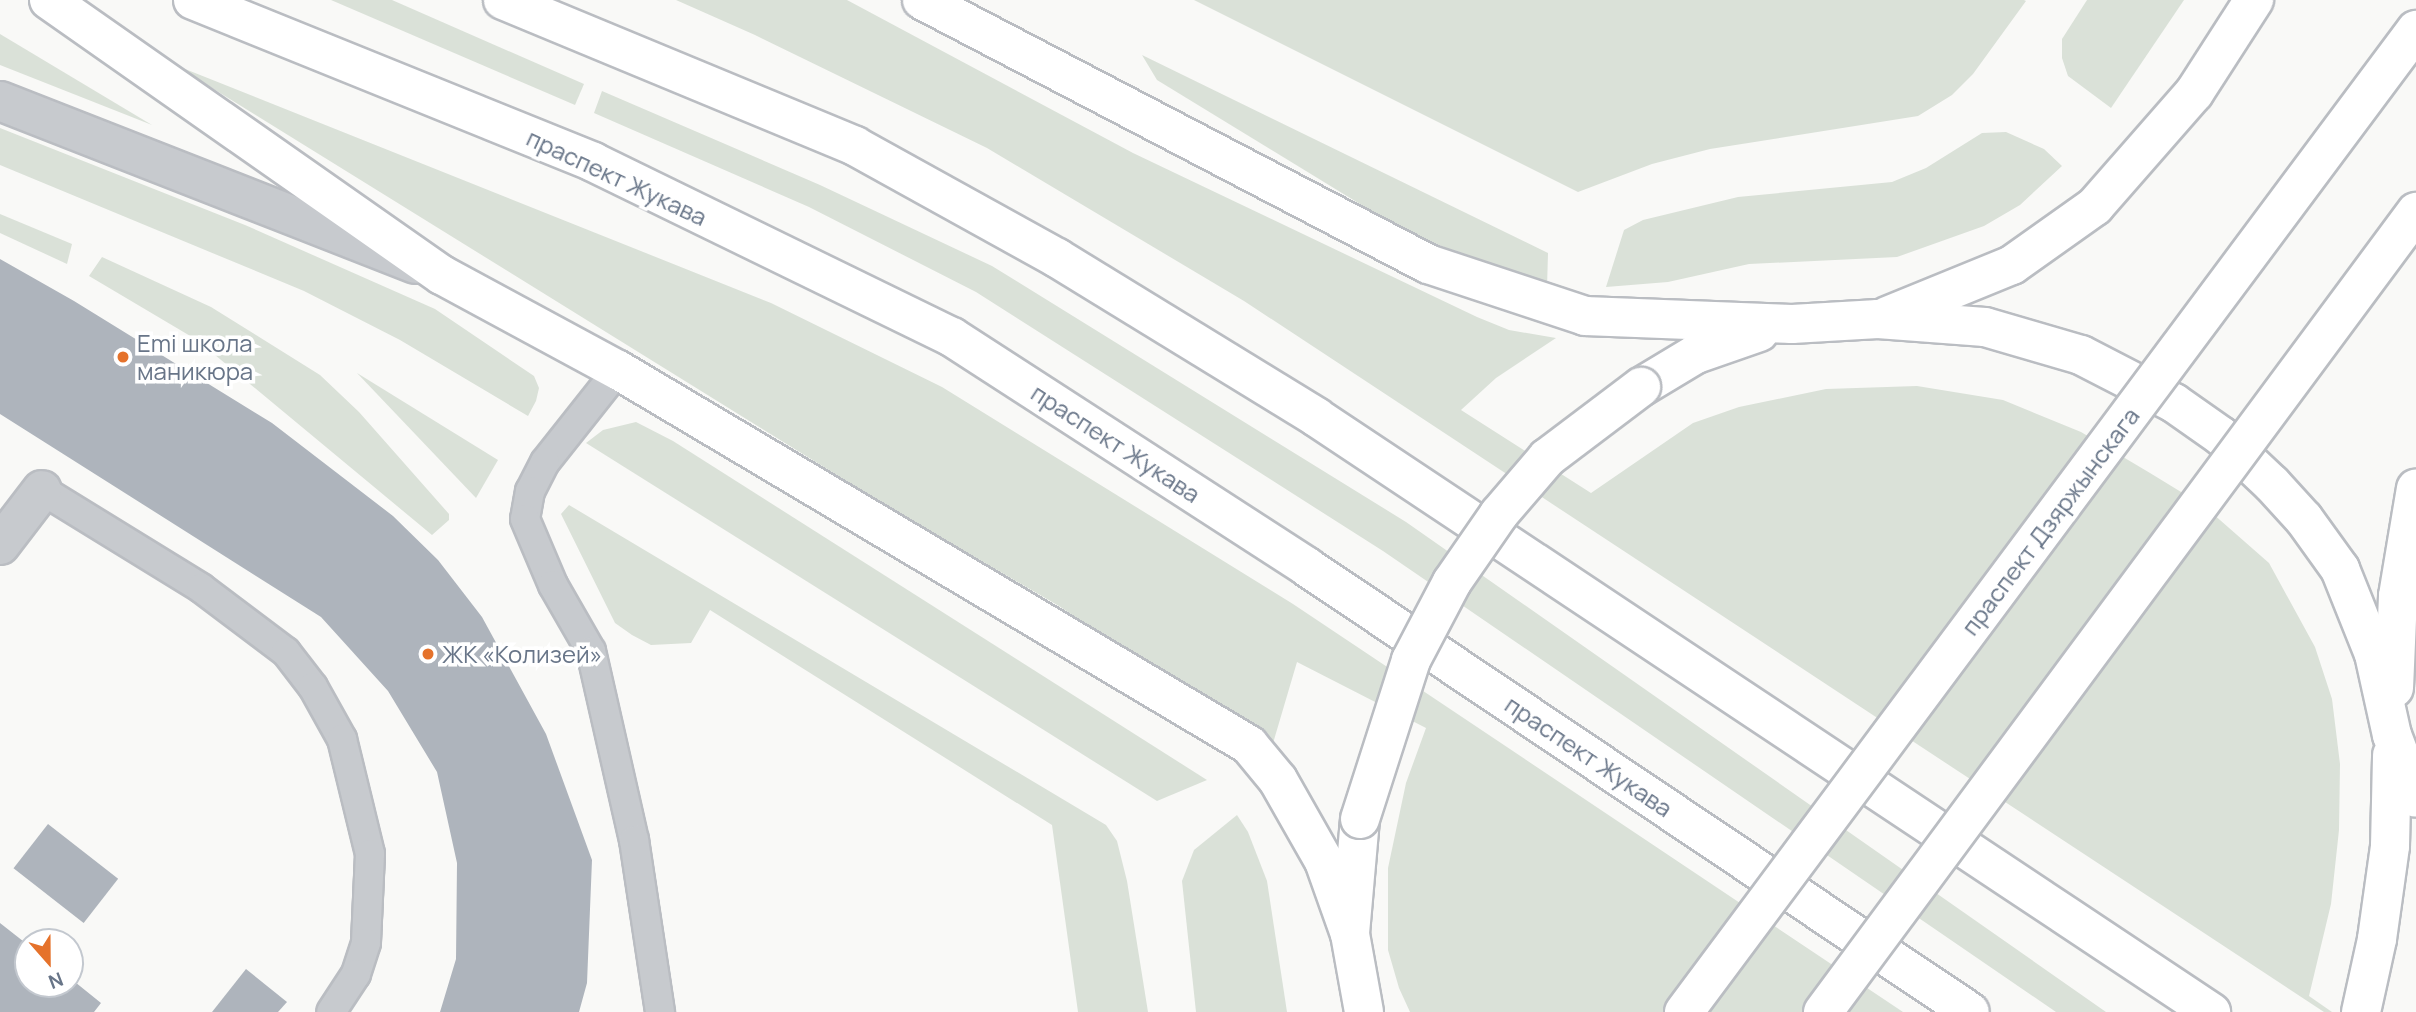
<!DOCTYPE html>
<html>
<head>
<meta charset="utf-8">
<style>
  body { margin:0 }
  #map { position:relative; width:2416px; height:1012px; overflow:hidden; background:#f9f9f7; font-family:Manrope,sans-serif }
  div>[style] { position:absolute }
  .green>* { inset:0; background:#dae1d8 }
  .building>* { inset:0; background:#aeb4bc; transform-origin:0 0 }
  .roads { filter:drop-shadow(2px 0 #babdc2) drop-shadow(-2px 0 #babdc2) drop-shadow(0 2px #babdc2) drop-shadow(0 -2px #babdc2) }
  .lane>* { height:28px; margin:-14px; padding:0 14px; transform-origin:14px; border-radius:14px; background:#c7cace }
  .street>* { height:38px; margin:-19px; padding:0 19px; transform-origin:19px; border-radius:19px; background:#c7cace }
  .primary>* { height:38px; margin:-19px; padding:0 19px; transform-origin:19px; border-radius:19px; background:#fff }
  .bridges { filter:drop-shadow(2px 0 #babdc2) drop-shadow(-2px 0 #babdc2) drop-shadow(0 2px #babdc2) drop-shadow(0 -2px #babdc2) }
  .primary-bridge>* { height:38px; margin:-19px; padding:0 19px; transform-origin:19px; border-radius:19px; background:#fff }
  .dots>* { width:19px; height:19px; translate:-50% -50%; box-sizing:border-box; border:4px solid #fff; border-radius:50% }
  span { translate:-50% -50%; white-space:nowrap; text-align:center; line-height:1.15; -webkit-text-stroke:7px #fff; paint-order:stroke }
  .street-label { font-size:24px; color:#687588 }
  .poi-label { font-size:24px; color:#687588 }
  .left { translate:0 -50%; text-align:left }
  .north { position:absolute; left:14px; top:928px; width:70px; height:70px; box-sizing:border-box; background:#fff; border:2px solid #c3c8cf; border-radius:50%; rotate:159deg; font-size:19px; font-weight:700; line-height:28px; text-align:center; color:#687588 }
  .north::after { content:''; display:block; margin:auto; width:24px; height:32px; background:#e5722b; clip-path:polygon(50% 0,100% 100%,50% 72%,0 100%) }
</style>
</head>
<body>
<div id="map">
  <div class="green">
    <i style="clip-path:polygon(331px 0,392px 0,584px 84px,575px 105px)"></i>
    <i style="clip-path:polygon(676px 0,847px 0,1133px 153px,1477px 317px,1509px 330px,1556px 338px,1496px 378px,1461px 410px,1591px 493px,1693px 423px,1739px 407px,1826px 389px,1917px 386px,2003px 400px,2081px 432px,2150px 473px,2204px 506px,2269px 563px,2315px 647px,2332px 699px,2340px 764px,2339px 830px,2331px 904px,2309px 996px,2332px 1012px,2324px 1012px,1244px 301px,987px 148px,755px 35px)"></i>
    <i style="clip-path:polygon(1194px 0,2024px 0,2026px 1px,1973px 74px,1952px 95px,1918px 116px,1710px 149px,1652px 164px,1578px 192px)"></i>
    <i style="clip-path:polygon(2087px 0,2184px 0,2111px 108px,2068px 76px,2062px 58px,2062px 39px)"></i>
    <i style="clip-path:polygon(0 34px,152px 125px,0 65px)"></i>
    <i style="clip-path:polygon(1142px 55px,1548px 253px,1547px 288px,1414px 235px,1373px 212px,1157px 80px)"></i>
    <i style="clip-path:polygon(175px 65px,771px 303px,942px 387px,1293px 604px,1903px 1012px,1410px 1012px,1399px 988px,1388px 950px,1388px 868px,1406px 783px,1426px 728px,1297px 662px,1271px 750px,1059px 606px,882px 503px)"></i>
    <i style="clip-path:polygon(602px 91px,820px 185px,992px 266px,1406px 522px,2106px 1012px,2056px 1012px,1383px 551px,976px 292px,809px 207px,594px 113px)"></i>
    <i style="clip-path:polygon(0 128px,245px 225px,435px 309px,534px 376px,539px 388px,536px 401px,528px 416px,400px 340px,304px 291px,0 165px)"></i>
    <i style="clip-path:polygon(2006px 132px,2044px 149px,2062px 166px,2020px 205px,1984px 226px,1897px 257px,1749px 264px,1668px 282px,1606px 287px,1624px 230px,1643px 220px,1738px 197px,1892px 182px,1926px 168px,1982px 133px)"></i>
    <i style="clip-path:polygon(0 214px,72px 244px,67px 264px,0 233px)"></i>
    <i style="clip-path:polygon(102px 257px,211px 307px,320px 375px,359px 412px,449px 514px,449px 520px,432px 535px,197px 340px,89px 276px)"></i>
    <i style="clip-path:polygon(357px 373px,498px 460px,476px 498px)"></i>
    <i style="clip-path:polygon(636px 422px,673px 441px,1207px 780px,1157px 801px,586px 443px,603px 430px)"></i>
    <i style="clip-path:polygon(569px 505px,1106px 825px,1117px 841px,1127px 881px,1148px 1012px,1078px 1012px,1052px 825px,710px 610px,691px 643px,651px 645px,632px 635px,615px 623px,561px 514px)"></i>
    <i style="clip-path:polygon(1237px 815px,1248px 832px,1267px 881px,1287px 1012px,1196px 1012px,1182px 881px,1194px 850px)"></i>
  </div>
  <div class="building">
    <i style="clip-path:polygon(0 259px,74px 301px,272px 423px,393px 516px,438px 560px,482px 617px,546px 734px,592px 860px,587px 983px,579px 1012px,440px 1012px,456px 959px,457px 863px,437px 772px,388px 691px,321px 617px,0 414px)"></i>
    <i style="left:48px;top:824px;width:89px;height:56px;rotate:38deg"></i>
    <i style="clip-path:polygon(0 923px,28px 945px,28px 984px,70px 984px,70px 978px,101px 1003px,94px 1012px,0 1012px)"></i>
    <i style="clip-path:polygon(246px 969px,287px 1002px,278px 1012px,212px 1012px)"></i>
  </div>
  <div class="roads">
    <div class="lane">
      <i style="left:618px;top:370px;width:117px;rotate:128.4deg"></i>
      <i style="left:545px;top:462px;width:33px;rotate:117deg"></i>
      <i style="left:530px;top:491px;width:28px;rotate:100deg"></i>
      <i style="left:525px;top:519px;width:72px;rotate:67deg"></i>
      <i style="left:553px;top:585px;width:76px;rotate:60.1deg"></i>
      <i style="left:591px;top:651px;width:194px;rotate:77.2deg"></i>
      <i style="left:634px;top:840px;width:174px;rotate:81.4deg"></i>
      <i style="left:42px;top:490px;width:187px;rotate:31.6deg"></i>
      <i style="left:201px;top:588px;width:106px;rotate:37deg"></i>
      <i style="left:286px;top:652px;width:44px;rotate:52.4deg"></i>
      <i style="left:313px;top:687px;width:60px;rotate:60.9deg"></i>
      <i style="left:342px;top:739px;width:118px;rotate:76.3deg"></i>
      <i style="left:370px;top:854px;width:89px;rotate:92.6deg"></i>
      <i style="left:366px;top:943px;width:33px;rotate:108deg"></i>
      <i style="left:356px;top:974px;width:45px;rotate:123.3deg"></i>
    </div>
    <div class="street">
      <i style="left:0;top:101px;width:446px;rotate:21.4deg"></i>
      <i style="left:0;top:545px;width:69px;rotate:-52.6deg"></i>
    </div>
    <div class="primary">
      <i style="left:49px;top:0;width:480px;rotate:35deg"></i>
      <i style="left:442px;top:275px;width:200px;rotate:28.4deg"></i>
      <i style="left:618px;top:370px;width:734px;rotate:30.72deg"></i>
      <i style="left:1249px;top:745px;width:45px;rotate:50.4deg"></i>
      <i style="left:1278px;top:780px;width:93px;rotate:60.4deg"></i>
      <i style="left:1324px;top:861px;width:77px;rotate:70.4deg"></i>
      <i style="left:193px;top:0;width:432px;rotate:22deg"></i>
      <i style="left:593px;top:162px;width:399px;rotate:26deg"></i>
      <i style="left:952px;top:337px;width:423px;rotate:32.9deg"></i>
      <i style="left:1307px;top:567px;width:798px;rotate:33.87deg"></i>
      <i style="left:503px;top:0;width:381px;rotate:22.5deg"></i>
      <i style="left:855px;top:146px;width:231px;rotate:29deg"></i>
      <i style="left:1057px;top:258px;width:304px;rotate:31.5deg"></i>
      <i style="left:1316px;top:417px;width:1075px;rotate:33.62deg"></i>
      <i style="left:922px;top:0;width:571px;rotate:27.55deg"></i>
      <i style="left:1428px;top:264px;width:165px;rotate:18.3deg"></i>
      <i style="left:1585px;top:316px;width:207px;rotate:2.2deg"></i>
      <i style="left:1792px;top:324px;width:86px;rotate:-3.3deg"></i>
      <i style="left:1878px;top:319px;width:107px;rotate:4.3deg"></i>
      <i style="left:1985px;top:327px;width:100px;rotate:16.3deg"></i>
      <i style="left:2081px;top:355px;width:105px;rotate:27.3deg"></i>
      <i style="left:2174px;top:403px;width:57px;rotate:35.1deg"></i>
      <i style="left:2221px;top:436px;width:70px;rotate:43.3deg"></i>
      <i style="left:2272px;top:484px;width:47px;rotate:47.6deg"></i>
      <i style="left:2304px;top:519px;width:62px;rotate:54.2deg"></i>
      <i style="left:2340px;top:569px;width:92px;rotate:68.2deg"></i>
      <i style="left:2374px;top:654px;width:83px;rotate:77.5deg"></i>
      <i style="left:2392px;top:735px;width:67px;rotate:69.1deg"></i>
      <i style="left:1887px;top:316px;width:135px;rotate:-22.2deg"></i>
      <i style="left:2012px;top:265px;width:102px;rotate:-35.4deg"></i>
      <i style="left:2095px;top:206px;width:150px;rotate:-48.8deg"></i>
      <i style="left:2194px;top:93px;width:111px;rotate:-57.2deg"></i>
      <i style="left:1641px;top:387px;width:64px;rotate:-31deg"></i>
      <i style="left:1696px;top:354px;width:67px;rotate:-19.2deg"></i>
      <i style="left:2394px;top:688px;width:92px;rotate:-87.5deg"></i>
      <i style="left:2398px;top:596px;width:109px;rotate:-80.5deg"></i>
      <i style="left:1360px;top:819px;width:115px;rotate:95deg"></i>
      <i style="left:1350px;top:934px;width:79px;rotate:79.8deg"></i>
      <i style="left:2361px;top:1012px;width:75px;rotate:-77.6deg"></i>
      <i style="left:2377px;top:939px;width:94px;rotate:-82deg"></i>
      <i style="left:2390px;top:846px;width:91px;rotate:-88.7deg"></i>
    </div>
  </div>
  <div class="bridges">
    <div class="primary-bridge">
      <i style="left:1360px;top:819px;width:167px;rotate:-72.2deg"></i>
      <i style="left:1411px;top:660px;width:88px;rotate:-62.3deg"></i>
      <i style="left:1452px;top:582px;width:83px;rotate:-55.3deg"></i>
      <i style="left:1499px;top:514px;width:74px;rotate:-49.4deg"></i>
      <i style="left:1547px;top:458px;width:118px;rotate:-37.1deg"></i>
      <i style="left:1684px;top:1012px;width:1225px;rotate:-53.3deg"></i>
      <i style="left:1823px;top:1012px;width:996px;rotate:-53.45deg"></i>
    </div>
  </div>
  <div class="dots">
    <i style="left:123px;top:357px;background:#e5722b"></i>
    <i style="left:428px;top:654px;background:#e5722b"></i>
  </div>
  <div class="street-label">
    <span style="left:617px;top:177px;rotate:25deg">праспект Жукава</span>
    <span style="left:1116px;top:443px;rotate:33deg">праспект Жукава</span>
    <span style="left:2050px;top:521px;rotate:-53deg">праспект Дзяржынскага</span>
    <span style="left:1589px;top:756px;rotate:34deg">праспект Жукава</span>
  </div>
  <div class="poi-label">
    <span class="left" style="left:137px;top:357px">Emi школа<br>маникюра</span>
    <span class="left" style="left:442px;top:654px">ЖК «Колизей»</span>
  </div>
  <div class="north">N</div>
</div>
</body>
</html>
